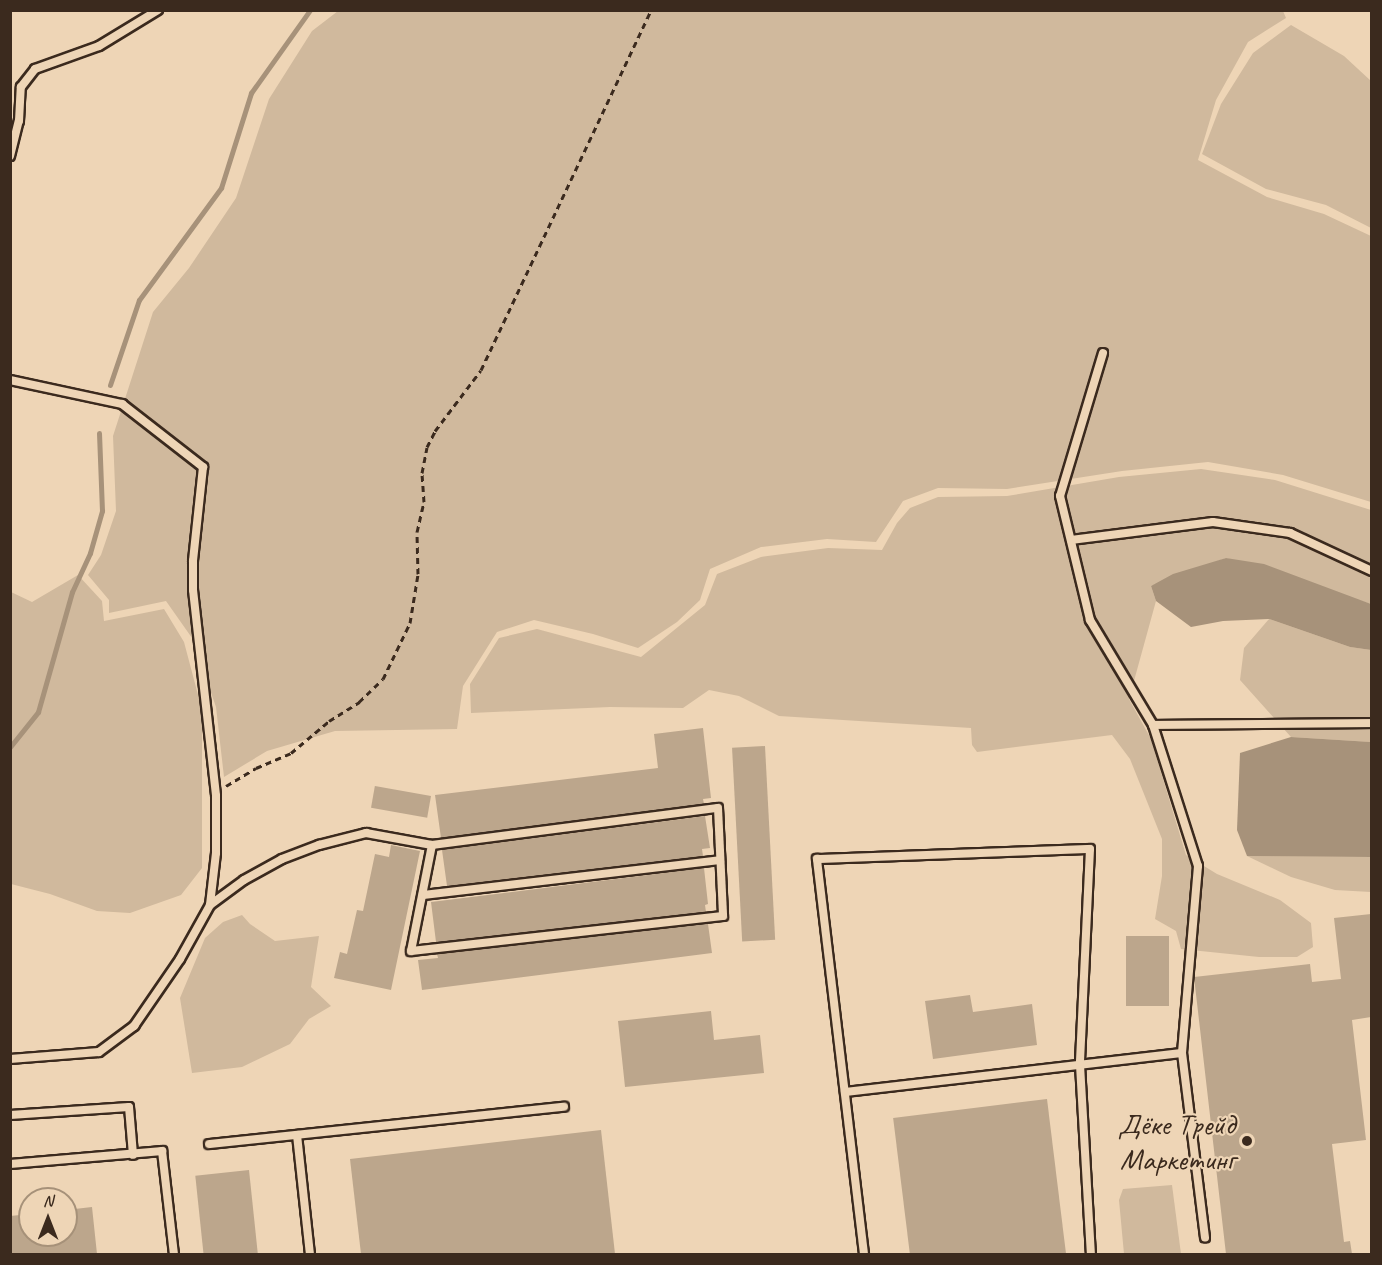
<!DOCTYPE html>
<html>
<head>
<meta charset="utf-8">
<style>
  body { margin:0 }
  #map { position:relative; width:1382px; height:1265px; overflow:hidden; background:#eed5b6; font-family:Caveat,sans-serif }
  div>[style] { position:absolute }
  .green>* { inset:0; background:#d0b99d }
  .water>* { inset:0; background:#a7927a }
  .stream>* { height:5px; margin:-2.5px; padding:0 2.5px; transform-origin:2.5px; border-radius:2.5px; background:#a7927a }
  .building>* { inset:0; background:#bca68c; transform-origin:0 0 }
  .path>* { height:3px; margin-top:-1.5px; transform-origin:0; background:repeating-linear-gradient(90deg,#3b2a1e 0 6px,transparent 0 10.5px) }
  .roads { filter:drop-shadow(2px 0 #3b2a1e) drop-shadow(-2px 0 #3b2a1e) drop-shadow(0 2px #3b2a1e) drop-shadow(0 -2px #3b2a1e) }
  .lane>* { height:8px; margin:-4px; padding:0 4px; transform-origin:4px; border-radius:4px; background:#eed5b6 }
  .dots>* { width:16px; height:16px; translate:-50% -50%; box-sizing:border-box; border:3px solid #eed5b6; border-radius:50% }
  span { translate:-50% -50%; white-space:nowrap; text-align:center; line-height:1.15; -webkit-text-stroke:4.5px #eed5b6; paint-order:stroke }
  .poi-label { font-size:30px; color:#3b2a1e }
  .right { translate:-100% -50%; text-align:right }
  .frame { position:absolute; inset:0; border:12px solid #3b2a1e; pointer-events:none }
  .north { position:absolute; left:18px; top:1187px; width:60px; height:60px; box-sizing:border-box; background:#eed5b6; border:2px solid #a69179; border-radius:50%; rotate:0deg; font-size:16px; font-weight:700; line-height:24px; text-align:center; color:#3b2a1e }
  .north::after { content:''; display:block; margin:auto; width:21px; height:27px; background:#3b2a1e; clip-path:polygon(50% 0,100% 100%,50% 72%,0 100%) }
</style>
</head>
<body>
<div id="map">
  <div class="green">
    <i style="clip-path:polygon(338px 11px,1283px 11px,1286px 18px,1248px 42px,1216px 100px,1198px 160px,1267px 197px,1324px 214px,1371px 236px,1371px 502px,1283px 475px,1208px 462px,1122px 471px,1007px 489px,938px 488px,903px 501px,876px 542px,827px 539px,761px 547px,710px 569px,700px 600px,677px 622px,638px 648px,593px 634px,534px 620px,497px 632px,463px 686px,457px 729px,335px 731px,267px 751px,224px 777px,216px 707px,192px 638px,166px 601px,109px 613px,109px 600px,88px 575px,101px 555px,116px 511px,113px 436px,153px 312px,189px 268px,236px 198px,269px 99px,312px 31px)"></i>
    <i style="clip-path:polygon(1291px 25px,1344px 56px,1371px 81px,1371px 228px,1326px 205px,1266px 189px,1202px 154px,1221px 104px,1253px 53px)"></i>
    <i style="clip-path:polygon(1201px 469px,1275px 480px,1371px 510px,1371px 604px,1226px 558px,1151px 586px,1156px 601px,1129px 699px,1151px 739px,1186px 855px,1217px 874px,1280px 900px,1311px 923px,1313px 947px,1297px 957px,1259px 957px,1181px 949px,1176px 931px,1155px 919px,1162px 876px,1162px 839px,1130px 759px,1112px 735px,977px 752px,972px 745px,971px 728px,779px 716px,739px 696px,709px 690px,683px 708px,610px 707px,471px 713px,470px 684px,499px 638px,537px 629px,641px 657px,705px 605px,717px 574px,761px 557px,828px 548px,882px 550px,897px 523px,910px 508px,938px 497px,1007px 496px,1119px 477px)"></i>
    <i style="clip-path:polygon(78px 575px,102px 601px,104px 621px,164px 609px,184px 642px,202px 710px,202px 868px,181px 895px,130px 913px,97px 911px,50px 894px,11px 884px,11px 592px,32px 602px)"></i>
    <i style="clip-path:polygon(1269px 619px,1350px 647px,1371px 650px,1371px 742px,1291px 737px,1240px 680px,1244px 648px)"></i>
    <i style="clip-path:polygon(1247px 856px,1371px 857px,1371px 892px,1335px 890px,1291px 877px)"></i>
    <i style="clip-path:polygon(242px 915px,250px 924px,275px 941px,319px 936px,311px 987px,331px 1006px,309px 1019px,290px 1044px,242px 1067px,192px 1073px,180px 998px,205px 938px,223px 922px)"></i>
    <i style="clip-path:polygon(1172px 1185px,1181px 1254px,1124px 1254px,1119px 1200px,1123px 1189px)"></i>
  </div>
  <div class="water">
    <i style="clip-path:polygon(1226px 558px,1264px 564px,1371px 604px,1371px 650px,1350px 647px,1269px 619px,1223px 621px,1191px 627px,1156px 601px,1151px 586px,1173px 574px)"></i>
    <i style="clip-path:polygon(1291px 737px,1371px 742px,1371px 857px,1247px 856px,1237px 830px,1240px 753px)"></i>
  </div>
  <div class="stream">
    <i style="left:110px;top:385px;width:90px;rotate:-71.2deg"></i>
    <i style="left:139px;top:300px;width:139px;rotate:-53.8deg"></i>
    <i style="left:221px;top:188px;width:100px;rotate:-72.5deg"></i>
    <i style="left:251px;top:93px;width:102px;rotate:-54.6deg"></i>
    <i style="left:10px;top:747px;width:45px;rotate:-51.3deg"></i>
    <i style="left:38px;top:712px;width:125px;rotate:-74.2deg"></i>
    <i style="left:72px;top:592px;width:43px;rotate:-65.2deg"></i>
    <i style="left:90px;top:553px;width:44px;rotate:-74.1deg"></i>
    <i style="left:102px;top:511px;width:78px;rotate:-92.2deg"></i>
  </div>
  <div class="building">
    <i style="clip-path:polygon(703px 728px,711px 798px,703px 799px,704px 804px,441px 838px,435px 795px,658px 768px,654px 734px)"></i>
    <i style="left:765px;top:746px;width:194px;height:33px;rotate:87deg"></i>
    <i style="left:431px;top:796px;width:22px;height:57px;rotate:100deg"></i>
    <i style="clip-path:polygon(705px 816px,710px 848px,702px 849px,703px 856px,447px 886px,442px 850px)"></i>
    <i style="clip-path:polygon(391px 845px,420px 851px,391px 990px,334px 978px,340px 952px,347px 954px,357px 910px,363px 911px,375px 854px,389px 857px)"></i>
    <i style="clip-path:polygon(704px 868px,708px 904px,705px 905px,706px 912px,436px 942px,431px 902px)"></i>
    <i style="clip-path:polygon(1371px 914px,1371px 1017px,1352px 1020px,1366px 1140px,1332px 1144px,1344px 1242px,1350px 1241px,1352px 1254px,1226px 1254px,1194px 977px,1310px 964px,1312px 982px,1341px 979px,1334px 918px)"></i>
    <i style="clip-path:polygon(708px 924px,712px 953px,422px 990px,418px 960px,438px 958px,437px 954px)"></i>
    <i style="left:1126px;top:936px;width:43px;height:70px"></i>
    <i style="clip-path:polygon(970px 995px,973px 1012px,1032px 1004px,1037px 1045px,933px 1059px,925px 1001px)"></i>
    <i style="clip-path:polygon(711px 1011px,714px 1040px,760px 1035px,764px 1073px,625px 1087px,618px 1021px)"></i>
    <i style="left:1047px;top:1099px;width:156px;height:155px;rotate:83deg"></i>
    <i style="clip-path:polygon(601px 1130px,615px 1254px,361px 1254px,350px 1159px)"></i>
    <i style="left:249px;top:1170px;width:84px;height:54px;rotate:84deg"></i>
    <i style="clip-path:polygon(92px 1207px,97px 1254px,10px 1254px,10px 1216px,30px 1214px,30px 1235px,66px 1235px,66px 1210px)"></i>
  </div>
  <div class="path">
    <i style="left:226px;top:786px;width:35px;rotate:-31deg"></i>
    <i style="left:256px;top:768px;width:38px;rotate:-23deg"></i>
    <i style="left:291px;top:753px;width:50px;rotate:-40.1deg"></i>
    <i style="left:329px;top:721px;width:36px;rotate:-32deg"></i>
    <i style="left:359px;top:702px;width:33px;rotate:-44deg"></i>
    <i style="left:383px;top:679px;width:62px;rotate:-64.3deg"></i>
    <i style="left:410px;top:623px;width:50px;rotate:-80.7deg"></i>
    <i style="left:418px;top:574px;width:42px;rotate:-91.4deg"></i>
    <i style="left:417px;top:532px;width:31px;rotate:-77deg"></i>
    <i style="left:424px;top:502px;width:29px;rotate:-94deg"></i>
    <i style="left:422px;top:473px;width:26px;rotate:-79deg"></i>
    <i style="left:427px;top:447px;width:18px;rotate:-63deg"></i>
    <i style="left:435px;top:431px;width:76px;rotate:-53deg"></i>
    <i style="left:481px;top:370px;width:398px;rotate:-64.7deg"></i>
  </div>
  <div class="roads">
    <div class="lane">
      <i style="left:10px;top:156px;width:36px;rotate:-76deg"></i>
      <i style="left:19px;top:121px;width:34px;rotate:-87deg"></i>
      <i style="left:21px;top:87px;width:23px;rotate:-52deg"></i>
      <i style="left:35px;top:69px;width:68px;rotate:-19.8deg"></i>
      <i style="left:99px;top:46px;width:69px;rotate:-31.4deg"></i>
      <i style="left:1103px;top:353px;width:149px;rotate:106.7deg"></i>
      <i style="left:1060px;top:496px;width:128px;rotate:76.4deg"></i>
      <i style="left:1090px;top:620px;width:122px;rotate:59deg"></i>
      <i style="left:1153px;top:725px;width:148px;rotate:72.3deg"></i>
      <i style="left:1198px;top:866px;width:188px;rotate:94.9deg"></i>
      <i style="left:1182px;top:1053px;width:186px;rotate:82.9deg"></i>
      <i style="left:10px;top:380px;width:115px;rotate:12.1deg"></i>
      <i style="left:122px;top:404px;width:103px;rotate:37.9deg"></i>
      <i style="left:203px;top:467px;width:95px;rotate:96.1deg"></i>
      <i style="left:193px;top:561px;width:29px;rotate:90deg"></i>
      <i style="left:193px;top:590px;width:207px;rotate:83.6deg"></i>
      <i style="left:216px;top:796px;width:57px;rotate:90deg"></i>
      <i style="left:216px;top:853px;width:52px;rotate:96.6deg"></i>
      <i style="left:1071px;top:540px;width:143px;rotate:-7.2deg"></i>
      <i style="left:1213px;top:522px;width:78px;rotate:8.1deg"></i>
      <i style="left:1290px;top:533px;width:90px;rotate:24.9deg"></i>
      <i style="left:1153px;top:725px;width:219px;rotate:-0.5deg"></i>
      <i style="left:423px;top:895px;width:299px;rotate:-6.7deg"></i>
      <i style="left:10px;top:1059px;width:89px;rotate:-4.5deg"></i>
      <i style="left:99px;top:1052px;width:44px;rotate:-36.6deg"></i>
      <i style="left:134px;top:1026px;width:81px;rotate:-55.5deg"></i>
      <i style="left:180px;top:959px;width:62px;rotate:-60.9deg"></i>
      <i style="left:210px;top:905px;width:42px;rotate:-36.3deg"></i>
      <i style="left:244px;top:880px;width:43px;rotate:-28.9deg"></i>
      <i style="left:282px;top:859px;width:40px;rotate:-21deg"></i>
      <i style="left:319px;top:845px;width:49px;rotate:-14.3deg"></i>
      <i style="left:366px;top:833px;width:67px;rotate:10.3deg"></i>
      <i style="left:432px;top:845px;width:288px;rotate:-7.4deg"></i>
      <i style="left:718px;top:808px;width:108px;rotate:87.3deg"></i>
      <i style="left:723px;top:916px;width:314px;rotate:173.6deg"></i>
      <i style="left:411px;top:951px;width:108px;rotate:-78.8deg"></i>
      <i style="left:845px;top:1092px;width:339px;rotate:-6.6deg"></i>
      <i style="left:10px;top:1115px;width:119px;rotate:-3.8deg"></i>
      <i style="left:129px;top:1107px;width:48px;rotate:85.2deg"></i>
      <i style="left:297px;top:1135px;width:120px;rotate:83.8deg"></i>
      <i style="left:209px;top:1144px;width:357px;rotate:-6deg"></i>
      <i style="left:10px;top:1164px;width:153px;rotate:-4.9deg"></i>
      <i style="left:162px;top:1151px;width:104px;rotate:83.4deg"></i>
      <i style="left:864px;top:1254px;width:398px;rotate:-96.8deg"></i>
      <i style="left:817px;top:859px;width:273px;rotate:-2.1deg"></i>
      <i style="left:1090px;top:849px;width:216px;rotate:92.7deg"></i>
      <i style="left:1080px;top:1065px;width:189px;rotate:86.7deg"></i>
    </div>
  </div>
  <div class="dots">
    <i style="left:1247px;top:1141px;background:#3b2a1e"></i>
  </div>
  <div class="poi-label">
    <span class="right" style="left:1235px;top:1141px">Дёке Трейд<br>Маркетинг</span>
  </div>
  <div class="frame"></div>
  <div class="north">N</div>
</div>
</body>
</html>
